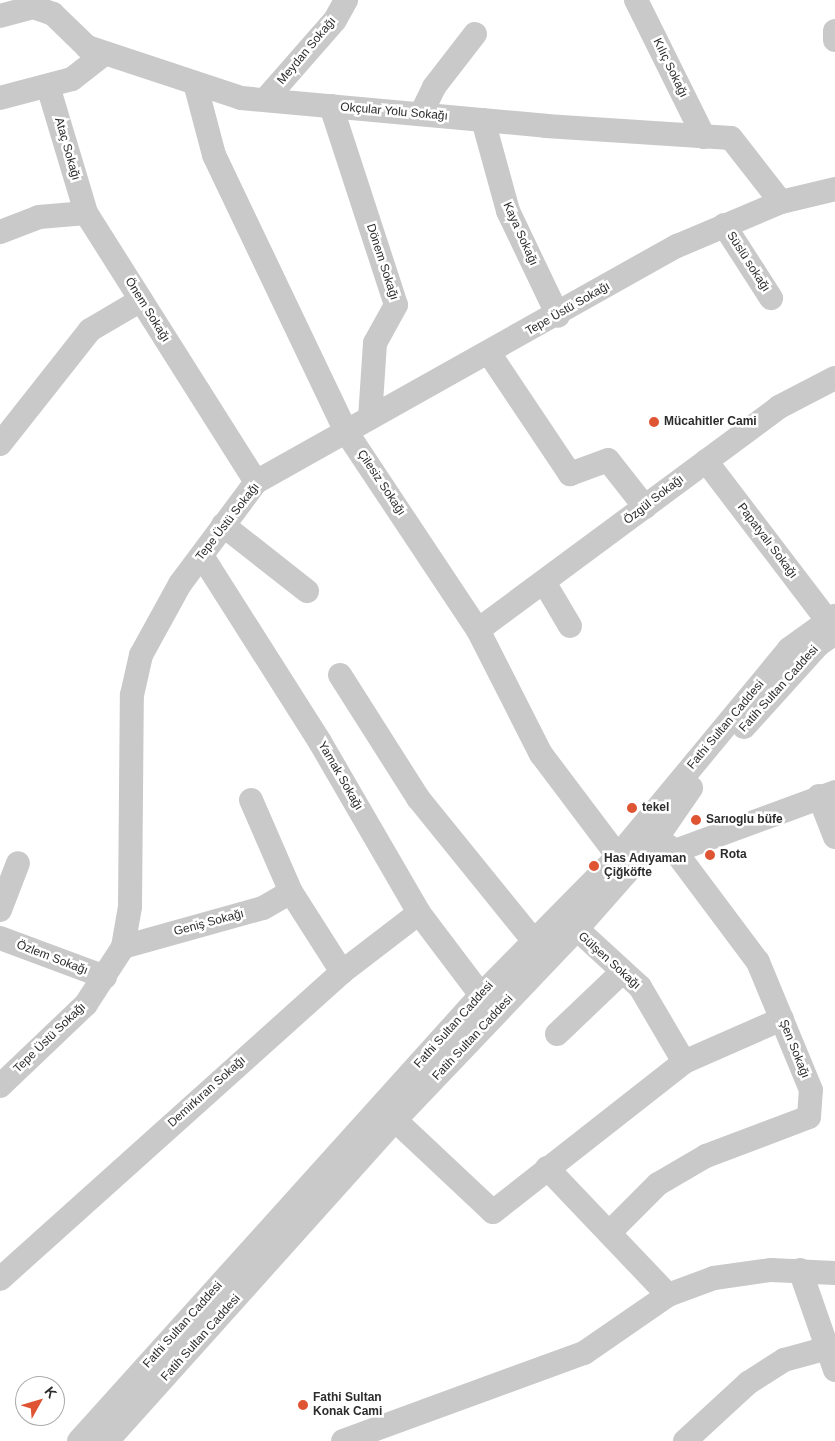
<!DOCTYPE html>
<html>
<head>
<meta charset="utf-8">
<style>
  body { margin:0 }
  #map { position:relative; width:835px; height:1441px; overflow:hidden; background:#fff; font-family:Helvetica,sans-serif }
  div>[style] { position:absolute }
  .minor>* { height:24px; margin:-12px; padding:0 12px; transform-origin:12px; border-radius:12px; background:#c9c9c9 }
  .dots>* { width:14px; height:14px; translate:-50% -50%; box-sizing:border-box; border:2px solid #fff; border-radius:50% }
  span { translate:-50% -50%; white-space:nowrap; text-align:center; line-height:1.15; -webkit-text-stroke:5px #fff; paint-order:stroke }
  .street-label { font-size:12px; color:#2c2c2c }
  .poi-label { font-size:12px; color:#2c2c2c; font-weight:700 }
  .left { translate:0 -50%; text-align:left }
  .north { position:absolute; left:15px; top:1376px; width:50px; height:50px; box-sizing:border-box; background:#fff; border:1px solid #ababab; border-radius:50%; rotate:51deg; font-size:14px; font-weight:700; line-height:20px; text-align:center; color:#2c2c2c }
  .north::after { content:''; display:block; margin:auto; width:18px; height:22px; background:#df5432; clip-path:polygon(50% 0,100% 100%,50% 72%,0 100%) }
</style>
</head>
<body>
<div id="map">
  <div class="minor">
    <i style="left:636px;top:0;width:153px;rotate:63.6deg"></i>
    <i style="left:0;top:16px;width:34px;rotate:-15deg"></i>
    <i style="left:33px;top:7px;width:21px;rotate:19deg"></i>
    <i style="left:53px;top:14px;width:47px;rotate:44.1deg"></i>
    <i style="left:87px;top:47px;width:162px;rotate:18.3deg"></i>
    <i style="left:241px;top:98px;width:306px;rotate:5.2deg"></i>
    <i style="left:546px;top:126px;width:185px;rotate:3.7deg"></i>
    <i style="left:731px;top:138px;width:81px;rotate:52deg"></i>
    <i style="left:835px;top:31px;width:9px;rotate:90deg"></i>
    <i style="left:195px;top:83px;width:74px;rotate:75.2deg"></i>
    <i style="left:214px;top:155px;width:305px;rotate:64.5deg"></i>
    <i style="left:345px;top:430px;width:240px;rotate:56.4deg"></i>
    <i style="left:478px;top:630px;width:139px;rotate:63.1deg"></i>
    <i style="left:541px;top:754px;width:128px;rotate:53deg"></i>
    <i style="left:48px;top:86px;width:133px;rotate:73.3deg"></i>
    <i style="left:0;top:98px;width:74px;rotate:-14.8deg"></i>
    <i style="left:72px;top:79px;width:41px;rotate:-38deg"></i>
    <i style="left:265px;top:100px;width:106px;rotate:-48.8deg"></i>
    <i style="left:335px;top:20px;width:23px;rotate:-61deg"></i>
    <i style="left:331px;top:106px;width:209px;rotate:71.9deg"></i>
    <i style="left:396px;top:305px;width:43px;rotate:118.9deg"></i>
    <i style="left:375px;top:343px;width:75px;rotate:93.8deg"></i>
    <i style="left:421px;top:114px;width:30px;rotate:-64deg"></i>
    <i style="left:434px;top:87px;width:67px;rotate:-52.3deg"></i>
    <i style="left:483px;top:120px;width:94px;rotate:74.6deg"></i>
    <i style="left:508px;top:211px;width:116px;rotate:64.5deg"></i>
    <i style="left:724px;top:225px;width:87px;rotate:57.2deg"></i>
    <i style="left:0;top:232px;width:42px;rotate:-21deg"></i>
    <i style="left:39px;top:217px;width:47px;rotate:-4.9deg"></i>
    <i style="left:86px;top:213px;width:318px;rotate:57.7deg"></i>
    <i style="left:489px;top:353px;width:146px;rotate:56.2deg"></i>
    <i style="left:570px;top:474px;width:40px;rotate:-20.2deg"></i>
    <i style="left:608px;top:460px;width:60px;rotate:51.8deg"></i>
    <i style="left:0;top:444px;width:145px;rotate:-51.7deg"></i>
    <i style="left:90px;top:330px;width:59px;rotate:-30.5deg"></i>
    <i style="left:706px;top:461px;width:201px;rotate:52.7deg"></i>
    <i style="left:223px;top:525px;width:107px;rotate:38.2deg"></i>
    <i style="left:202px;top:556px;width:220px;rotate:57.6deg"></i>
    <i style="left:320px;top:742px;width:198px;rotate:59.9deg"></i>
    <i style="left:419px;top:913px;width:103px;rotate:52.9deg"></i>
    <i style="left:544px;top:582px;width:51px;rotate:59.4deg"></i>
    <i style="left:478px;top:630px;width:375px;rotate:-36.5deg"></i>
    <i style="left:779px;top:407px;width:63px;rotate:-27.4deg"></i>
    <i style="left:340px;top:675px;width:146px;rotate:57.6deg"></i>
    <i style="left:418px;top:798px;width:181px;rotate:51deg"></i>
    <i style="left:744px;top:727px;width:110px;rotate:-47.9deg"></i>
    <i style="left:818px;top:645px;width:19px;rotate:-35deg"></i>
    <i style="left:819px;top:796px;width:44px;rotate:68.7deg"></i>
    <i style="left:251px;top:800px;width:100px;rotate:66.5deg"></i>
    <i style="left:291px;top:892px;width:95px;rotate:57.5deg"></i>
    <i style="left:675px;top:851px;width:171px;rotate:-20.2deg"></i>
    <i style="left:0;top:910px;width:50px;rotate:-69deg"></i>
    <i style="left:566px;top:919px;width:100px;rotate:42.6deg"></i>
    <i style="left:640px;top:987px;width:87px;rotate:59.6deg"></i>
    <i style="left:0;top:938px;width:112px;rotate:20.4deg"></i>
    <i style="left:123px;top:947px;width:145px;rotate:-15.6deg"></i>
    <i style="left:263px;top:908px;width:32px;rotate:-30deg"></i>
    <i style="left:557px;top:1034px;width:90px;rotate:-43.6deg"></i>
    <i style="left:0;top:1086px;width:119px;rotate:-43.6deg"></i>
    <i style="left:86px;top:1004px;width:68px;rotate:-57deg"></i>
    <i style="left:123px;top:947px;width:41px;rotate:-80.1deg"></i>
    <i style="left:130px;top:907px;width:212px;rotate:-89.5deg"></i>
    <i style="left:132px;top:695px;width:41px;rotate:-77.3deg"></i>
    <i style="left:141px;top:655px;width:81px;rotate:-61.2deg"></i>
    <i style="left:180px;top:584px;width:127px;rotate:-53.3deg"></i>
    <i style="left:256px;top:482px;width:483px;rotate:-29.3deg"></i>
    <i style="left:677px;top:246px;width:113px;rotate:-22.9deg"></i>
    <i style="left:781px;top:202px;width:56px;rotate:-13.5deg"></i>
    <i style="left:395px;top:1120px;width:134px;rotate:43.2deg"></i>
    <i style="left:493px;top:1212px;width:243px;rotate:-38.1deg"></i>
    <i style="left:684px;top:1062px;width:107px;rotate:-23.7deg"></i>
    <i style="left:547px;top:1168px;width:175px;rotate:46.4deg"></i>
    <i style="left:611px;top:1231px;width:66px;rotate:-45deg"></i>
    <i style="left:658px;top:1184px;width:56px;rotate:-30.3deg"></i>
    <i style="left:706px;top:1156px;width:110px;rotate:-20.7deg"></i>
    <i style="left:809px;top:1117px;width:27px;rotate:-86deg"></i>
    <i style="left:811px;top:1090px;width:139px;rotate:-112.5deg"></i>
    <i style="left:758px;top:962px;width:139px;rotate:-126.8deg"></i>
    <i style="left:675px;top:851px;width:39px;rotate:-145deg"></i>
    <i style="left:800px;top:1270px;width:106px;rotate:70.7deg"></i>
    <i style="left:0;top:1279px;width:460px;rotate:-41.9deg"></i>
    <i style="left:342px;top:972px;width:97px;rotate:-37.5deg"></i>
    <i style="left:79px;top:1441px;width:600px;rotate:-47.97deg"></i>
    <i style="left:481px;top:995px;width:195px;rotate:-45.4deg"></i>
    <i style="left:618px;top:856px;width:268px;rotate:-50.4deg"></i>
    <i style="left:789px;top:649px;width:57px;rotate:-35.7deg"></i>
    <i style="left:107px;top:1441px;width:431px;rotate:-48.1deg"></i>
    <i style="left:395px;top:1120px;width:261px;rotate:-46.4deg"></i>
    <i style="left:575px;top:931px;width:123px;rotate:-48.6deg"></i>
    <i style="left:656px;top:839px;width:62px;rotate:-55.5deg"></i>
    <i style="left:343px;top:1441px;width:257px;rotate:-20.1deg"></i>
    <i style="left:584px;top:1353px;width:102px;rotate:-34.6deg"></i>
    <i style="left:668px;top:1295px;width:49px;rotate:-20.3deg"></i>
    <i style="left:714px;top:1278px;width:58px;rotate:-8deg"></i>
    <i style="left:771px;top:1270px;width:64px;rotate:2.7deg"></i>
    <i style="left:685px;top:1441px;width:86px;rotate:-42.6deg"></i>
    <i style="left:748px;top:1383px;width:43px;rotate:-32.6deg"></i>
    <i style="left:784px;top:1360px;width:46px;rotate:-15.3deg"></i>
  </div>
  <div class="dots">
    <i style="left:654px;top:422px;background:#df5432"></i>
    <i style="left:632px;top:808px;background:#df5432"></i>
    <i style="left:696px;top:820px;background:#df5432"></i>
    <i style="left:710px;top:855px;background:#df5432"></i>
    <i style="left:594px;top:866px;background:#df5432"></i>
    <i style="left:303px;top:1405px;background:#df5432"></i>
  </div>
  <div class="street-label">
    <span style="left:307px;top:51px;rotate:-50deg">Meydan Sokağı</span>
    <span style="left:670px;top:68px;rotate:64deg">Kılıç Sokağı</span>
    <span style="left:394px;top:112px;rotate:5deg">Okçular Yolu Sokağı</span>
    <span style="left:67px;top:149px;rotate:74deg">Ataç Sokağı</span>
    <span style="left:520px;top:234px;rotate:66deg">Kaya Sokağı</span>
    <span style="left:382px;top:262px;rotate:72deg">Dönem Sokağı</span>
    <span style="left:748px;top:262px;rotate:57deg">Süslü sokağı</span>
    <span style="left:568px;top:309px;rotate:-30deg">Tepe Üstü Sokağı</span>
    <span style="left:147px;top:310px;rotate:58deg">Önem Sokağı</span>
    <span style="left:381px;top:483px;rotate:56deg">Çilesiz Sokağı</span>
    <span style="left:654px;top:500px;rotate:-38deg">Özgül Sokağı</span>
    <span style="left:228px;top:522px;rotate:-52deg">Tepe Üstü Sokağı</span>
    <span style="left:767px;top:541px;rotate:53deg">Papatyalı Sokağı</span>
    <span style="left:779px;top:689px;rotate:-48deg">Fatih Sultan Caddesi</span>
    <span style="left:726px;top:725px;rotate:-50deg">Fathi Sultan Caddesi</span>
    <span style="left:340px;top:776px;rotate:60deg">Yamak Sokağı</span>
    <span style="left:209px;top:923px;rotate:-15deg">Geniş Sokağı</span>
    <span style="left:52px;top:958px;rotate:21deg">Özlem Sokağı</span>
    <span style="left:609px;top:961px;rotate:42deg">Gülşen Sokağı</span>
    <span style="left:454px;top:1025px;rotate:-48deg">Fathi Sultan Caddesi</span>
    <span style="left:50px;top:1038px;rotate:-44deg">Tepe Üstü Sokağı</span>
    <span style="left:473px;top:1038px;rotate:-47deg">Fatih Sultan Caddesi</span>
    <span style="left:794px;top:1049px;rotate:68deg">Şen Sokağı</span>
    <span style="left:207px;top:1092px;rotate:-42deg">Demirkıran Sokağı</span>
    <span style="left:183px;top:1325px;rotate:-48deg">Fathi Sultan Caddesi</span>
    <span style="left:201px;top:1338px;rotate:-48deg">Fatih Sultan Caddesi</span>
  </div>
  <div class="poi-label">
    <span class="left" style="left:664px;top:422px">Mücahitler Cami</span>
    <span class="left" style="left:642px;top:808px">tekel</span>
    <span class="left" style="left:706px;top:820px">Sarıoglu büfe</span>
    <span class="left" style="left:720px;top:855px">Rota</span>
    <span class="left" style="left:604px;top:866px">Has Adıyaman<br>Çiğköfte</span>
    <span class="left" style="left:313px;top:1405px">Fathi Sultan<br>Konak Cami</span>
  </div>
  <div class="north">K</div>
</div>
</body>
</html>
